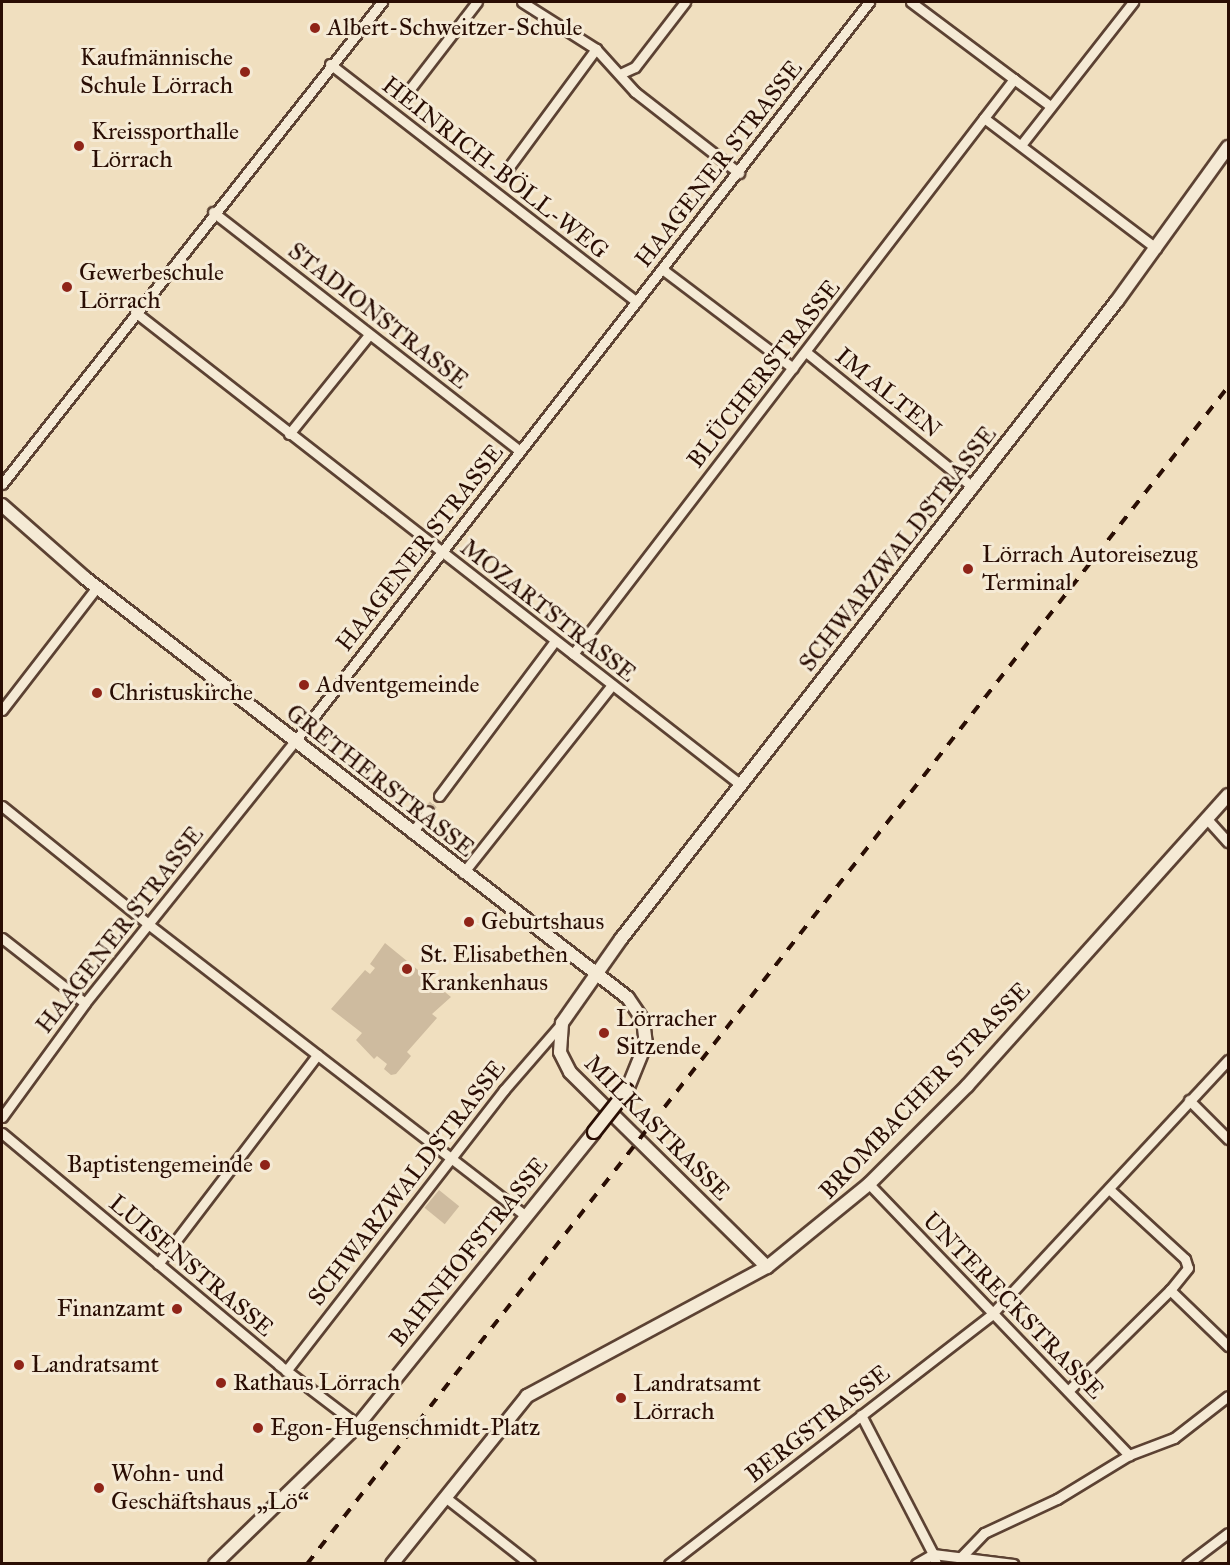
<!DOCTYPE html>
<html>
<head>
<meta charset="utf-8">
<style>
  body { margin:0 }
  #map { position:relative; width:1230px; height:1565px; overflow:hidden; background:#f0dfbf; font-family:"IM FELL Great Primer",serif }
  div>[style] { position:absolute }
  .green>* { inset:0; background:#cebb9f; transform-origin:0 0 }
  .street-tunnel>* { height:9px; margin-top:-4.5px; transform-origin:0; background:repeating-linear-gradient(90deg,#d2c0a3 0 9px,transparent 0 13.5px) }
  .roads { filter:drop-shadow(2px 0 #5c4233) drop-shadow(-2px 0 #5c4233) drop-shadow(0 2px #5c4233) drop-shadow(0 -2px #5c4233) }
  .street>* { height:9px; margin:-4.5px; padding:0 4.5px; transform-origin:4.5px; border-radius:4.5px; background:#f5ead5 }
  .secondary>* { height:12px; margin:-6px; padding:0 6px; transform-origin:6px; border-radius:6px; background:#f5ead5 }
  .rail>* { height:4px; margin-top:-2px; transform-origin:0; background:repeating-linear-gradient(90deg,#2a0e04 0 10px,transparent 0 20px) }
  .bridges { filter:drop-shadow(2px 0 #2a0e04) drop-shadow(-2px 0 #2a0e04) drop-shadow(0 2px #2a0e04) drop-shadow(0 -2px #2a0e04) }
  .secondary-bridge>* { height:12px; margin:-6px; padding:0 6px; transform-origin:6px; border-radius:6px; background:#f5ead5 }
  .dots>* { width:16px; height:16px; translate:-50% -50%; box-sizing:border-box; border:3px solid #f5ead5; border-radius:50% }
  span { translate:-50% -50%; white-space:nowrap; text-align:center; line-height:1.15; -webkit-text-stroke:6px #f5ead5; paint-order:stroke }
  .poi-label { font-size:24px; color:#2a0e04 }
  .left { translate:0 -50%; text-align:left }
  .right { translate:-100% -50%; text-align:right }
  .street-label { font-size:24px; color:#2a0e04 }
  .frame { position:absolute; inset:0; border:3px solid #2a0e04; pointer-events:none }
</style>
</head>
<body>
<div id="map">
  <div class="green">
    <i style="clip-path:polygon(385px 943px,451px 997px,432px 1014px,437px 1018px,407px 1052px,411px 1056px,396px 1074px,391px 1075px,384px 1069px,387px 1064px,377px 1056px,374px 1059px,356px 1040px,362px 1033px,331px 1009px,365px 970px,370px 974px,375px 968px,370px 964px)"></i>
    <i style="left:439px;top:1190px;width:26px;height:23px;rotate:39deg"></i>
  </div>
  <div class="street-tunnel">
    <i style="left:428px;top:811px;width:19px;rotate:-54deg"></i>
  </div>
  <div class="roads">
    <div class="street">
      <i style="left:522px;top:2px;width:88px;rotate:32.4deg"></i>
      <i style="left:596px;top:49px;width:58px;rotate:47.8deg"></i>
      <i style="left:635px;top:92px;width:132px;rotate:37.9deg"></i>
      <i style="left:911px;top:2px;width:129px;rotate:36.8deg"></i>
      <i style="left:330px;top:64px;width:388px;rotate:37.8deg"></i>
      <i style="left:622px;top:73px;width:14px;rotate:-25deg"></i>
      <i style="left:635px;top:67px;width:82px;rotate:-52.4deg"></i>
      <i style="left:403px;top:98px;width:121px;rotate:-52.4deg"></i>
      <i style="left:1049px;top:105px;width:44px;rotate:-143.4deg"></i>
      <i style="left:1014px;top:79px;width:49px;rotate:127.6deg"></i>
      <i style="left:984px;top:118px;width:216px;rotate:37.1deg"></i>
      <i style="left:1021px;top:145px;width:182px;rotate:-51.9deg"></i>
      <i style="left:503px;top:175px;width:157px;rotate:-53.6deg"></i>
      <i style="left:213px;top:212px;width:389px;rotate:37.9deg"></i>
      <i style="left:662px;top:269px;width:164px;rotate:37.1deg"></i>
      <i style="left:135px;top:312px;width:769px;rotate:37.97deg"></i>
      <i style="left:806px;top:352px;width:215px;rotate:39deg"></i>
      <i style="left:289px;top:434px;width:127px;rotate:-51.1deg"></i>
      <i style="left:2px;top:484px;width:614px;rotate:-51.75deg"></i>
      <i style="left:573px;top:654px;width:675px;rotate:-52.52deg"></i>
      <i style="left:2px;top:710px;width:155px;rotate:-52.3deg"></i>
      <i style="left:439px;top:796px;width:194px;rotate:-53.2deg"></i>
      <i style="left:2px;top:806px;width:188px;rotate:38.9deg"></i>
      <i style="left:148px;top:924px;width:478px;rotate:37.7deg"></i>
      <i style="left:1207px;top:819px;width:31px;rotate:48deg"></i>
      <i style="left:412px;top:833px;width:27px;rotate:-54deg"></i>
      <i style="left:463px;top:873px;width:240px;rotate:-51.6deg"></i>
      <i style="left:2px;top:938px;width:105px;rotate:38.1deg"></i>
      <i style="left:1189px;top:1100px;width:55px;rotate:45deg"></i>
      <i style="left:2px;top:1117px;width:141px;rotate:-53.9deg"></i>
      <i style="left:85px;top:1003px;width:336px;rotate:-51.3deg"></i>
      <i style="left:295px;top:741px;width:936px;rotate:-52.16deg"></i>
      <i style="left:2px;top:1133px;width:361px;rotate:39.9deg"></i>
      <i style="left:279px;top:1365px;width:99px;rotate:37.2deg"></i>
      <i style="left:869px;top:1184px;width:376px;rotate:46.2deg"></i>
      <i style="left:1109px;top:1189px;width:103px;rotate:42.6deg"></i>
      <i style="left:1185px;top:1259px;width:9px;rotate:72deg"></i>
      <i style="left:1188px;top:1268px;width:28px;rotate:129deg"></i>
      <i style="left:1170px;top:1290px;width:81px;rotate:44deg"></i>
      <i style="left:158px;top:1264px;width:263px;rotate:-52.7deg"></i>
      <i style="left:286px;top:1371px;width:356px;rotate:-52.2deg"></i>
      <i style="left:504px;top:1090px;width:89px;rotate:-49.1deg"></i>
      <i style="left:1068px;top:1391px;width:144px;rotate:-44.7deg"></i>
      <i style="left:861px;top:1415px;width:157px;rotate:62.6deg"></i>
      <i style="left:933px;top:1554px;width:81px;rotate:7.1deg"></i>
      <i style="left:445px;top:1497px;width:108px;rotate:38.2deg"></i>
      <i style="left:962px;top:1556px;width:32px;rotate:-46deg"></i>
      <i style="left:984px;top:1533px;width:81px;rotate:-25deg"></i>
      <i style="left:1057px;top:1499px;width:84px;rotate:-31.4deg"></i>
      <i style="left:1129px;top:1455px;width:48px;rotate:-20.7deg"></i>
      <i style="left:1174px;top:1438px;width:68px;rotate:-37.9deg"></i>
      <i style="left:669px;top:1564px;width:407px;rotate:-37.7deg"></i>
      <i style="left:991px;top:1315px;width:348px;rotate:-47.1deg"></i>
      <i style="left:916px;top:1564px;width:20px;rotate:-30deg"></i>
      <i style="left:933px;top:1554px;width:10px;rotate:73deg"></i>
      <i style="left:1187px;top:1564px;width:51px;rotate:-37.1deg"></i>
    </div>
    <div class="secondary">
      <i style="left:2px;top:505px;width:111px;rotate:41.3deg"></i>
      <i style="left:85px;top:578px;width:686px;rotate:37.72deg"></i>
      <i style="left:628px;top:998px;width:27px;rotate:56deg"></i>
      <i style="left:643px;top:1020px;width:23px;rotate:83deg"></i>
      <i style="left:646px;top:1043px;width:51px;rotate:112deg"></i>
      <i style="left:767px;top:1267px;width:277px;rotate:-135.3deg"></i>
      <i style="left:570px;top:1072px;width:22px;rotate:-117deg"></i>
      <i style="left:560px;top:1052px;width:29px;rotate:-86deg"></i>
      <i style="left:562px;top:1023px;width:103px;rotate:-54.9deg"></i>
      <i style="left:621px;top:939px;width:808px;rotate:-52.14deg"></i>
      <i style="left:1117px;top:301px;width:190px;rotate:-54.2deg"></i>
      <i style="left:215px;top:1564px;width:199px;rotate:-44.2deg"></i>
      <i style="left:358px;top:1425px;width:376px;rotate:-51.1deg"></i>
      <i style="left:392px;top:1564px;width:216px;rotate:-51.2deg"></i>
      <i style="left:527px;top:1396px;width:272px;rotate:-28.3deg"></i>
      <i style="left:767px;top:1267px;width:132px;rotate:-39.1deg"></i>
      <i style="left:869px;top:1184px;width:139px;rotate:-45deg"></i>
      <i style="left:967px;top:1086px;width:391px;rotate:-48.1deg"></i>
    </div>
  </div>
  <div class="rail">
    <i style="left:307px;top:1564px;width:1495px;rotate:-51.96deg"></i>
  </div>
  <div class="bridges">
    <div class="secondary-bridge">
      <i style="left:594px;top:1132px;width:53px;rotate:-51.8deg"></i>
    </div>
  </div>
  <div class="dots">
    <i style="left:315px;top:28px;background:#8f2418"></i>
    <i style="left:245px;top:72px;background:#8f2418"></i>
    <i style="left:79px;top:146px;background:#8f2418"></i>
    <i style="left:67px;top:287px;background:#8f2418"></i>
    <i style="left:968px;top:569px;background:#8f2418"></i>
    <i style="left:304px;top:685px;background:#8f2418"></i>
    <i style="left:97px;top:693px;background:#8f2418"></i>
    <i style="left:469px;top:922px;background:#8f2418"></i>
    <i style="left:407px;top:969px;background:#8f2418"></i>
    <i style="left:604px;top:1033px;background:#8f2418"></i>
    <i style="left:265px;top:1165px;background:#8f2418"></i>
    <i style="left:177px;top:1309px;background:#8f2418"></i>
    <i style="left:19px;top:1365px;background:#8f2418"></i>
    <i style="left:221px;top:1383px;background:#8f2418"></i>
    <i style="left:621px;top:1398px;background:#8f2418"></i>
    <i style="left:258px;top:1428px;background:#8f2418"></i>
    <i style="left:99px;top:1488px;background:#8f2418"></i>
  </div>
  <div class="poi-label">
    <span class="left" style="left:327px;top:28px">Albert-Schweitzer-Schule</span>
    <span class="right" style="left:233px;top:72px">Kaufmännische<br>Schule Lörrach</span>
    <span class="left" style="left:91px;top:146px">Kreissporthalle<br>Lörrach</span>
    <span class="left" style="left:79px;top:287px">Gewerbeschule<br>Lörrach</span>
    <span class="left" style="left:982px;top:569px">Lörrach Autoreisezug<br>Terminal</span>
    <span class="left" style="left:316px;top:685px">Adventgemeinde</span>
    <span class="left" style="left:109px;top:693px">Christuskirche</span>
    <span class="left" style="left:481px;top:922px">Geburtshaus</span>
    <span class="left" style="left:420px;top:969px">St. Elisabethen<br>Krankenhaus</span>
    <span class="left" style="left:616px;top:1033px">Lörracher<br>Sitzende</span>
    <span class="right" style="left:253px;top:1165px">Baptistengemeinde</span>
    <span class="right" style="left:165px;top:1309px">Finanzamt</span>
    <span class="left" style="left:31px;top:1365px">Landratsamt</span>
    <span class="left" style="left:233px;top:1383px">Rathaus Lörrach</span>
    <span class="left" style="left:633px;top:1398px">Landratsamt<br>Lörrach</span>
    <span class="left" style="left:270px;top:1428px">Egon-Hugenschmidt-Platz</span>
    <span class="left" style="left:111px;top:1488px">Wohn- und<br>Geschäftshaus „Lö“</span>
  </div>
  <div class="street-label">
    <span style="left:719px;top:164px;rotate:-52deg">HAAGENER STRASSE</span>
    <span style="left:495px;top:168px;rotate:38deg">HEINRICH-BÖLL-WEG</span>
    <span style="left:378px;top:316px;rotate:38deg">STADIONSTRASSE</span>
    <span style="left:764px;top:374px;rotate:-52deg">BLÜCHERSTRASSE</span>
    <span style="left:888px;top:393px;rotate:39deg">IM ALTEN</span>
    <span style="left:420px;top:548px;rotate:-52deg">HAAGENER STRASSE</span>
    <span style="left:898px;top:549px;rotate:-52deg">SCHWARZWALDSTRASSE</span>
    <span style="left:548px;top:611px;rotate:38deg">MOZARTSTRASSE</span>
    <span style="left:380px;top:781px;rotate:38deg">GRETHERSTRASSE</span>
    <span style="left:120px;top:930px;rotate:-52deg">HAAGENER STRASSE</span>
    <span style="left:925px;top:1091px;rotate:-46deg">BROMBACHER STRASSE</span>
    <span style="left:657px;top:1128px;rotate:45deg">MILKASTRASSE</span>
    <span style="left:407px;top:1183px;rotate:-52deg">SCHWARZWALDSTRASSE</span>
    <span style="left:469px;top:1252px;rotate:-51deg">BAHNHOFSTRASSE</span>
    <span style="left:191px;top:1266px;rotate:40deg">LUISENSTRASSE</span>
    <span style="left:1013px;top:1306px;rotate:46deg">UNTERECKSTRASSE</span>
    <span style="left:818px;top:1424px;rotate:-38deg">BERGSTRASSE</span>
  </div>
  <div class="frame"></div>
</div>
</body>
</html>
